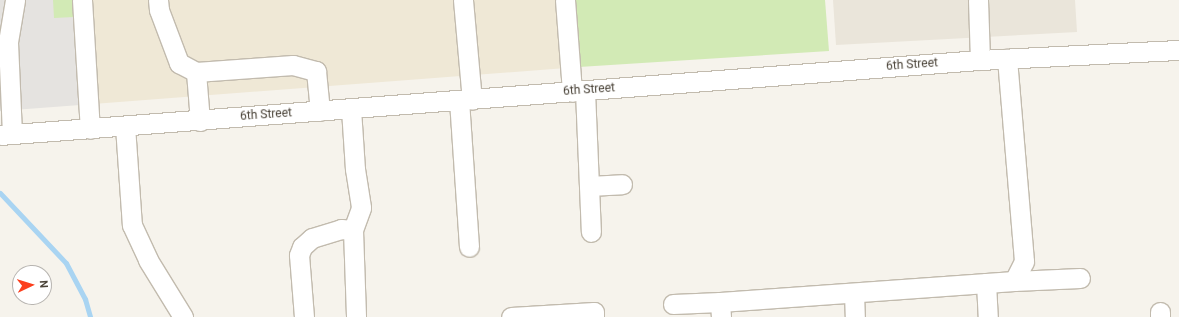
<!DOCTYPE html>
<html>
<head>
<meta charset="utf-8">
<style>
  body { margin:0 }
  #map { position:relative; width:1179px; height:317px; overflow:hidden; background:#f6f3ec; font-family:Roboto,sans-serif }
  div>[style] { position:absolute }
  .residential>* { inset:0; background:#eae5da }
  .education>* { inset:0; background:#efe8d6 }
  .green>* { inset:0; background:#d2eab5; transform-origin:0 0 }
  .parking>* { inset:0; background:#e5e3e0 }
  .stream>* { height:5px; margin:-2.5px; padding:0 2.5px; transform-origin:2.5px; border-radius:2.5px; background:#a9d4f2 }
  .roads { filter:drop-shadow(1px 0 #c2bbae) drop-shadow(-1px 0 #c2bbae) drop-shadow(0 1px #c2bbae) drop-shadow(0 -1px #c2bbae) }
  .minor>* { height:19px; margin:-9.5px; padding:0 9.5px; transform-origin:9.5px; border-radius:9.5px; background:#fff }
  span { translate:-50% -50%; white-space:nowrap; text-align:center; line-height:1.15; -webkit-text-stroke:3px #fff; paint-order:stroke }
  .street-label { font-size:12px; color:#4b4439 }
  .north { position:absolute; left:12px; top:265px; width:40px; height:40px; box-sizing:border-box; background:#fff; border:1px solid #b7b4b0; border-radius:50%; rotate:86deg; font-size:11px; font-weight:700; line-height:16px; text-align:center; color:#4b4439 }
  .north::after { content:''; display:block; margin:auto; width:14px; height:18px; background:#fc3f1d; clip-path:polygon(50% 0,100% 100%,50% 72%,0 100%) }
</style>
</head>
<body>
<div id="map">
  <div class="residential">
    <i style="clip-path:polygon(833px 0,1075px 0,1077px 32px,836px 45px)"></i>
  </div>
  <div class="education">
    <i style="clip-path:polygon(73px 0,574px 0,579px 67px,80px 105px)"></i>
  </div>
  <div class="green">
    <i style="left:53px;top:0;width:20px;height:18px"></i>
    <i style="clip-path:polygon(574px 0,825px 0,829px 51px,579px 67px)"></i>
  </div>
  <div class="parking">
    <i style="clip-path:polygon(0 0,53px 0,54px 18px,74px 17px,80px 105px,0 111px)"></i>
  </div>
  <div class="stream">
    <i style="left:0;top:193px;width:96px;rotate:46.7deg"></i>
    <i style="left:66px;top:263px;width:41px;rotate:62.2deg"></i>
    <i style="left:85px;top:299px;width:19px;rotate:74deg"></i>
  </div>
  <div class="roads">
    <div class="minor">
      <i style="left:82px;top:0;width:129px;rotate:86.5deg"></i>
      <i style="left:158px;top:0;width:10px;rotate:84deg"></i>
      <i style="left:159px;top:10px;width:57px;rotate:69.3deg"></i>
      <i style="left:179px;top:63px;width:19px;rotate:28deg"></i>
      <i style="left:463px;top:0;width:100px;rotate:84.9deg"></i>
      <i style="left:565px;top:0;width:92px;rotate:85.6deg"></i>
      <i style="left:978px;top:0;width:60px;rotate:88.1deg"></i>
      <i style="left:585px;top:91px;width:141px;rotate:87.6deg"></i>
      <i style="left:459px;top:100px;width:147px;rotate:86.1deg"></i>
      <i style="left:351px;top:109px;width:60px;rotate:86.2deg"></i>
      <i style="left:355px;top:169px;width:39px;rotate:81deg"></i>
      <i style="left:361px;top:208px;width:23px;rotate:110deg"></i>
      <i style="left:353px;top:230px;width:87px;rotate:88deg"></i>
      <i style="left:200px;top:121px;width:49px;rotate:-94.7deg"></i>
      <i style="left:196px;top:72px;width:97px;rotate:-4.1deg"></i>
      <i style="left:293px;top:65px;width:24px;rotate:15deg"></i>
      <i style="left:316px;top:71px;width:40px;rotate:84.3deg"></i>
      <i style="left:125px;top:126px;width:99px;rotate:86deg"></i>
      <i style="left:132px;top:225px;width:38px;rotate:65deg"></i>
      <i style="left:148px;top:260px;width:67px;rotate:58.4deg"></i>
      <i style="left:12px;top:134px;width:92px;rotate:-92.5deg"></i>
      <i style="left:8px;top:42px;width:43px;rotate:-80.5deg"></i>
      <i style="left:0;top:135px;width:983px;rotate:-4.38deg"></i>
      <i style="left:980px;top:60px;width:199px;rotate:-2.9deg"></i>
      <i style="left:589px;top:186px;width:33px;rotate:-3deg"></i>
      <i style="left:1014px;top:281px;width:66px;rotate:-2.6deg"></i>
      <i style="left:986px;top:283px;width:28px;rotate:-4deg"></i>
      <i style="left:1014px;top:281px;width:22px;rotate:-63deg"></i>
      <i style="left:1024px;top:261px;width:203px;rotate:-94.8deg"></i>
      <i style="left:854px;top:293px;width:24px;rotate:88deg"></i>
      <i style="left:673px;top:304px;width:47px;rotate:-2.4deg"></i>
      <i style="left:1160px;top:312px;width:5px;rotate:90deg"></i>
      <i style="left:304px;top:317px;width:62px;rotate:-94.6deg"></i>
      <i style="left:299px;top:255px;width:9px;rotate:-69deg"></i>
      <i style="left:302px;top:247px;width:13px;rotate:-42deg"></i>
      <i style="left:312px;top:238px;width:30px;rotate:-17deg"></i>
      <i style="left:341px;top:229px;width:12px;rotate:5deg"></i>
      <i style="left:511px;top:317px;width:83px;rotate:-3.4deg"></i>
      <i style="left:594px;top:312px;width:5px;rotate:90deg"></i>
      <i style="left:721px;top:317px;width:15px;rotate:-94deg"></i>
      <i style="left:720px;top:302px;width:267px;rotate:-4.1deg"></i>
      <i style="left:986px;top:283px;width:34px;rotate:87deg"></i>
    </div>
  </div>
  <div class="street-label">
    <span style="left:912px;top:65px;rotate:-4deg">6th Street</span>
    <span style="left:589px;top:90px;rotate:-4deg">6th Street</span>
    <span style="left:266px;top:115px;rotate:-4deg">6th Street</span>
  </div>
  <div class="north">N</div>
</div>
</body>
</html>
